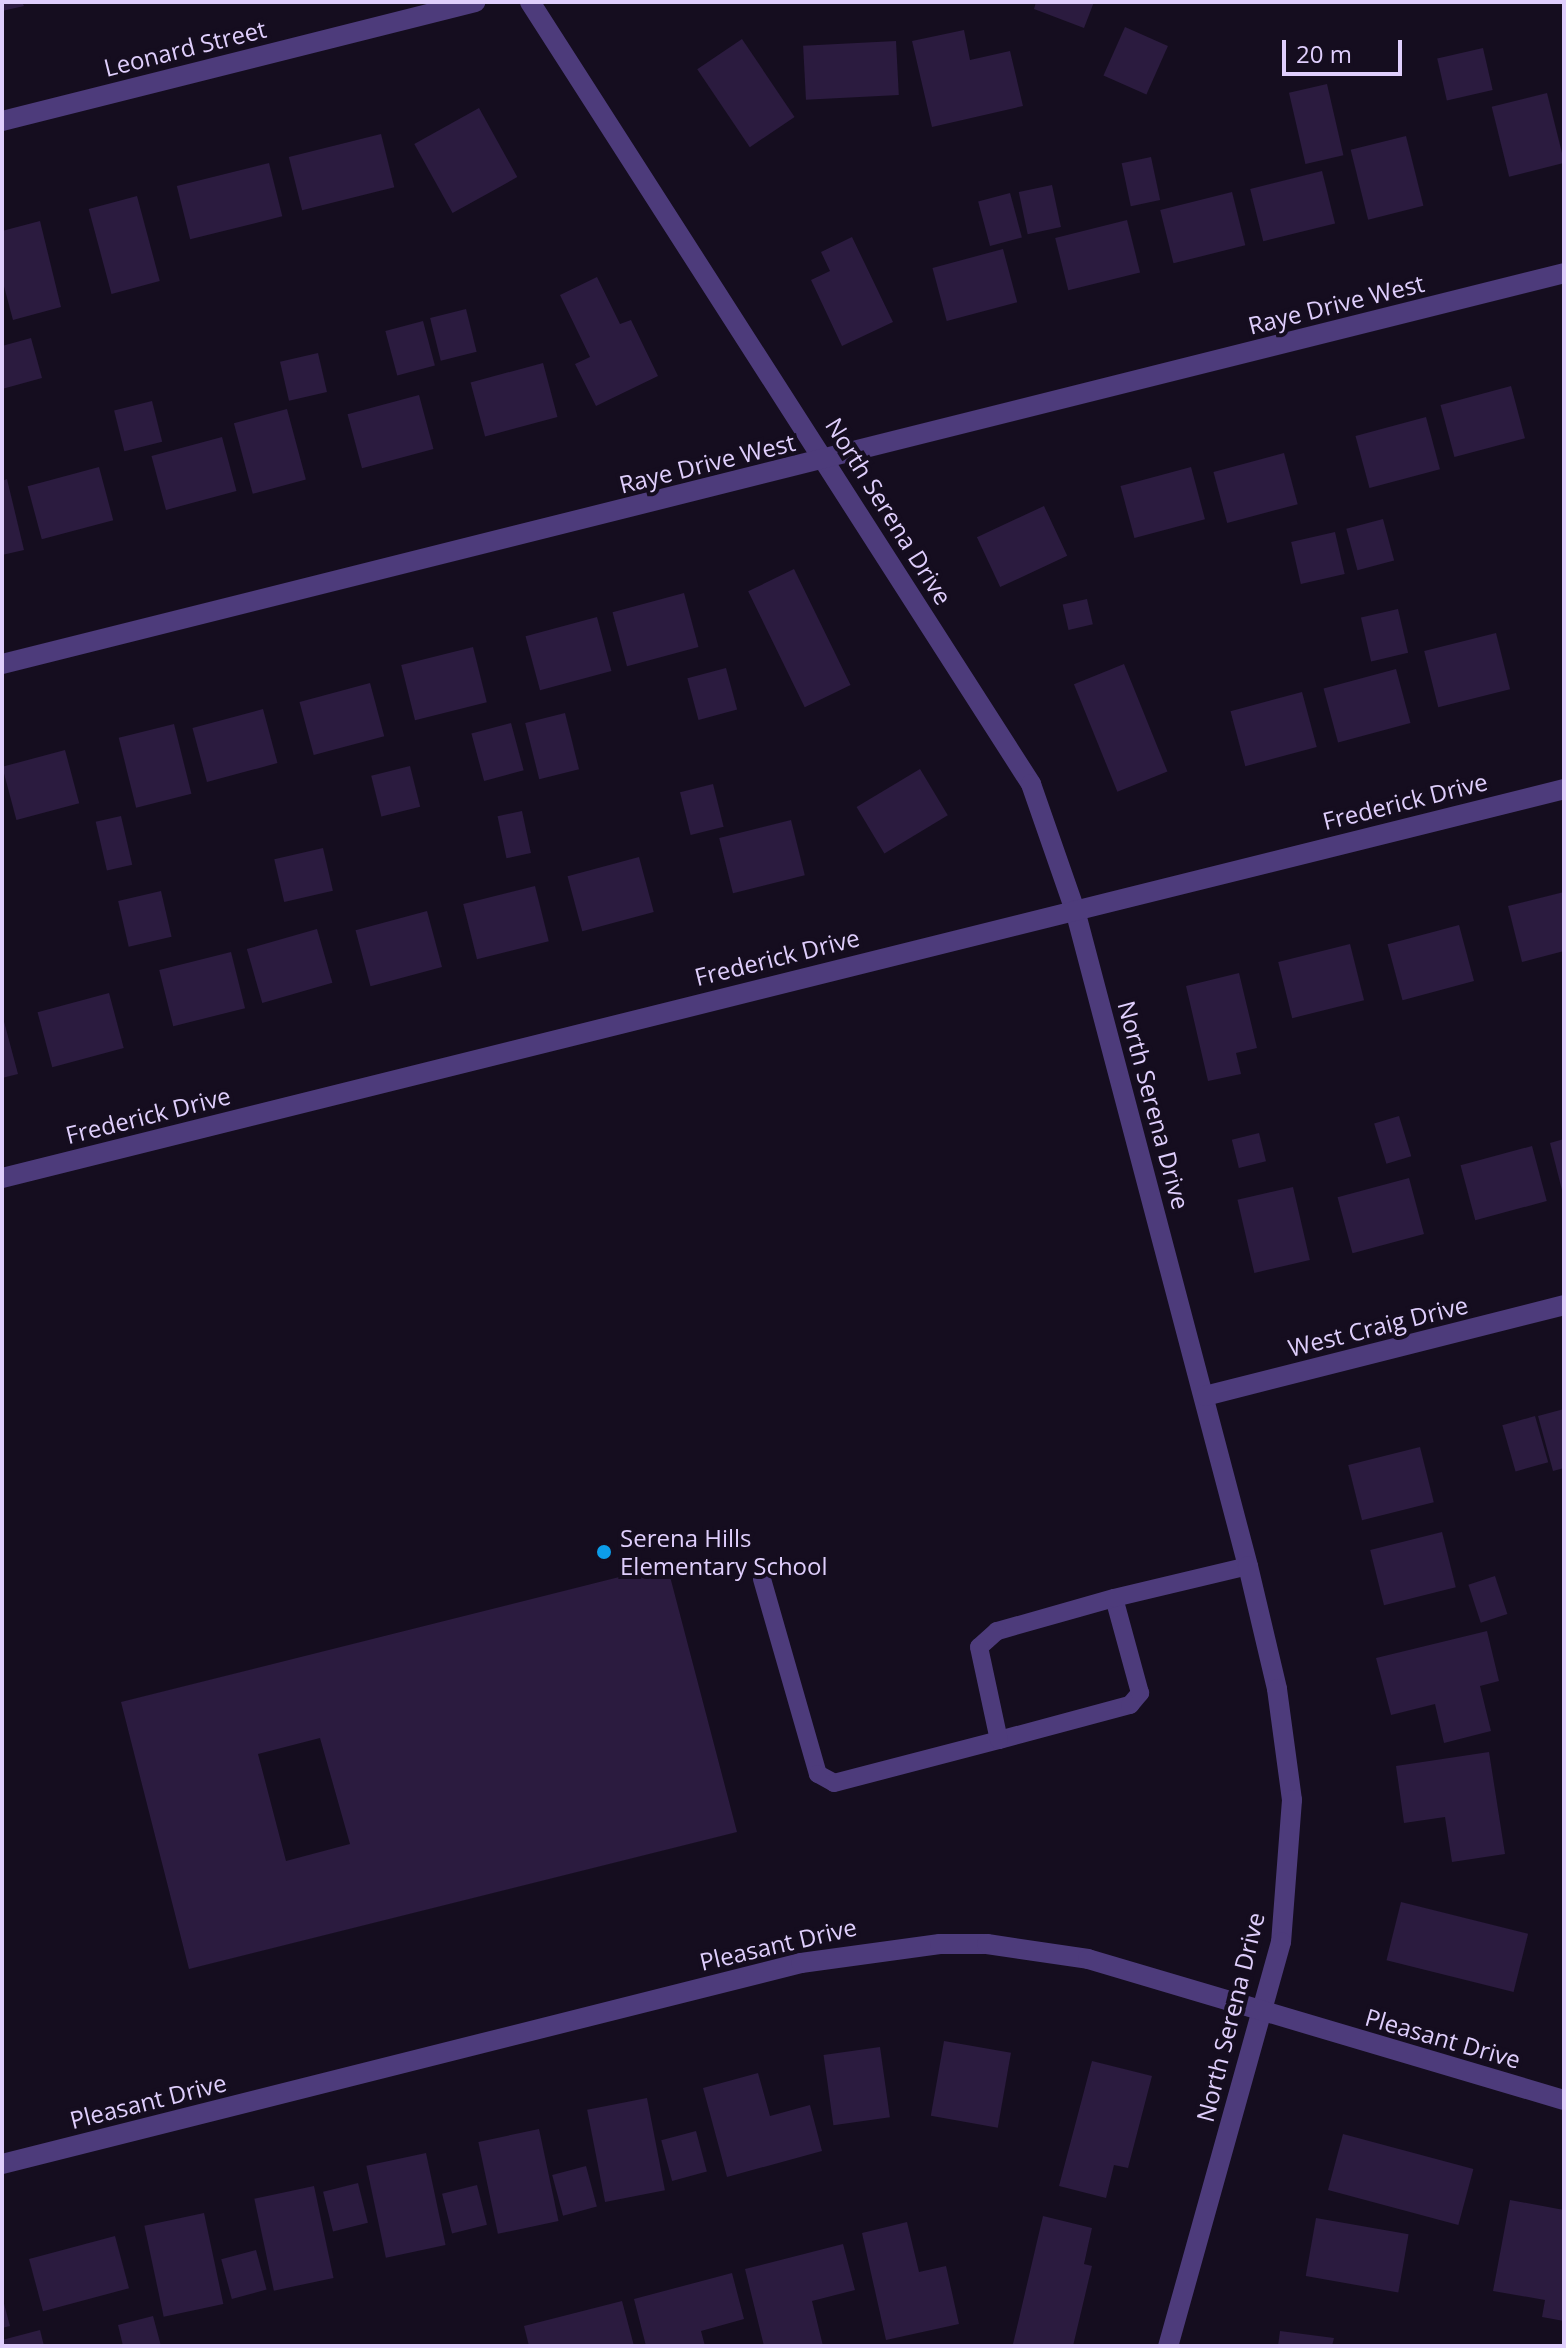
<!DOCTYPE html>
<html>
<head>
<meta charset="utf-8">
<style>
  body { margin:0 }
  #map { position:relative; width:1566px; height:2348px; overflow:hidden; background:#150d1f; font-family:"Open Sans",sans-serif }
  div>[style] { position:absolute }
  .building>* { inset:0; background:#2b1b3f; transform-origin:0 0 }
  .lane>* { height:18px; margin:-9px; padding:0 9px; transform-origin:9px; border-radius:9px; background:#4d3b7b }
  .street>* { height:20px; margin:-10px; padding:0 10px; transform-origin:10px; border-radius:10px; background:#4d3b7b }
  .dots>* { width:22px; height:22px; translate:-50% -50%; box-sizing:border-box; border:4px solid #150d1f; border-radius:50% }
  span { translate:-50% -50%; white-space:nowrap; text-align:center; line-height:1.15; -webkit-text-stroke:8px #150d1f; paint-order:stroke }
  .street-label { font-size:24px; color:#dfcefc }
  .poi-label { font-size:24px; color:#dfcefc }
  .left { translate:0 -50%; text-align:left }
  .frame { position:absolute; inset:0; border:4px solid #dfcefc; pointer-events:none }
  .scale { position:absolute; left:1282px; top:40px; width:120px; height:36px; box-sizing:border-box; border:4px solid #dfcefc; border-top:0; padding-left:10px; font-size:24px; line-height:28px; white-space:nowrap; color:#dfcefc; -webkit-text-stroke:6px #150d1f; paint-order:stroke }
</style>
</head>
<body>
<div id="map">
  <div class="building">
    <i style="clip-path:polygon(2px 2px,22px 2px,24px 6px,2px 11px)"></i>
    <i style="clip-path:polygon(1036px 2px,1094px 2px,1084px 28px,1034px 9px)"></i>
    <i style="left:1125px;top:27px;width:47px;height:53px;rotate:24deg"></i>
    <i style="clip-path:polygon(964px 30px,970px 60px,1010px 51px,1023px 106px,932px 127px,912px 41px)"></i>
    <i style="left:742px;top:39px;width:94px;height:54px;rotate:56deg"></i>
    <i style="left:896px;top:41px;width:54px;height:93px;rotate:87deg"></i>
    <i style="left:1483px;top:48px;width:43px;height:47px;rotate:77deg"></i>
    <i style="left:1327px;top:84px;width:73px;height:39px;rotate:77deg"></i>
    <i style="left:1547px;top:93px;width:72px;height:57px;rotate:76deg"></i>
    <i style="left:479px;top:108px;width:79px;height:74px;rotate:61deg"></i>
    <i style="left:381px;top:134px;width:55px;height:95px;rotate:76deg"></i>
    <i style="left:1406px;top:136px;width:72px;height:57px;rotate:76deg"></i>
    <i style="left:1151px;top:157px;width:44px;height:30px;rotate:78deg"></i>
    <i style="left:269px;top:163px;width:55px;height:95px;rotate:76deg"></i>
    <i style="left:1322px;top:171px;width:54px;height:74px;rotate:76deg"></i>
    <i style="left:1052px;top:185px;width:43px;height:34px;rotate:78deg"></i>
    <i style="left:1232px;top:192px;width:55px;height:74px;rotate:76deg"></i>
    <i style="left:1010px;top:193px;width:46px;height:33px;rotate:75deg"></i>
    <i style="left:137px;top:196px;width:88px;height:50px;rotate:75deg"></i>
    <i style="left:1127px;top:220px;width:54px;height:74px;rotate:76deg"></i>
    <i style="clip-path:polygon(40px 221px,61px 307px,13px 320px,2px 279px,2px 231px)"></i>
    <i style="clip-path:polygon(852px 237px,893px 322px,842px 346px,811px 280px,830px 271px,821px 252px)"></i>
    <i style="left:1003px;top:249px;width:55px;height:73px;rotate:75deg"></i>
    <i style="clip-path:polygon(597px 277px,620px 324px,631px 320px,658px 376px,596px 406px,575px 364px,590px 357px,560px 295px)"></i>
    <i style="left:466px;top:309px;width:44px;height:37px;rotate:76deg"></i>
    <i style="left:423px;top:321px;width:46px;height:39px;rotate:75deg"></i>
    <i style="clip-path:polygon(31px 338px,42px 378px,2px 389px,2px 346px)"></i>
    <i style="left:318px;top:353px;width:40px;height:39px;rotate:77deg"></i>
    <i style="left:543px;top:363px;width:56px;height:75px;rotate:75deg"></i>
    <i style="left:1511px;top:386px;width:54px;height:73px;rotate:75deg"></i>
    <i style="left:419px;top:395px;width:56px;height:74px;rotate:75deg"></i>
    <i style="left:152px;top:401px;width:42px;height:39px;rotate:76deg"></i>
    <i style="left:287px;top:409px;width:73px;height:55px;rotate:75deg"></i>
    <i style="left:1426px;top:417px;width:54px;height:73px;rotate:75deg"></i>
    <i style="left:222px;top:437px;width:56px;height:73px;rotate:75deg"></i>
    <i style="left:1284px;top:453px;width:53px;height:73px;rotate:75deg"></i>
    <i style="left:99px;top:467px;width:55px;height:74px;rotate:75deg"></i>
    <i style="left:1191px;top:467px;width:54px;height:73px;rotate:75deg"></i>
    <i style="clip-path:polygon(7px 479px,24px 550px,2px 555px,2px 481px)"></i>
    <i style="left:1044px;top:506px;width:55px;height:74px;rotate:65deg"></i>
    <i style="left:1383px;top:519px;width:43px;height:38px;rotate:75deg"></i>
    <i style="left:1335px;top:532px;width:43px;height:45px;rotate:77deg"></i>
    <i style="left:794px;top:569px;width:129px;height:51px;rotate:64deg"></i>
    <i style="left:684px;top:593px;width:56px;height:74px;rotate:75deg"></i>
    <i style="left:1087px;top:599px;width:26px;height:25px;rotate:77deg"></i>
    <i style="left:1398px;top:609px;width:45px;height:38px;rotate:77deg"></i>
    <i style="left:597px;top:617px;width:56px;height:74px;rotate:75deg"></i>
    <i style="left:1496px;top:633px;width:58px;height:74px;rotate:76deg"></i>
    <i style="left:473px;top:647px;width:57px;height:74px;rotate:76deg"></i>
    <i style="left:1124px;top:664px;width:116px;height:54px;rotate:68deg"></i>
    <i style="left:726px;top:668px;width:43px;height:40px;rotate:75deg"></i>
    <i style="left:1396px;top:669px;width:56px;height:75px;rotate:75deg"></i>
    <i style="left:370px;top:683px;width:55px;height:73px;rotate:75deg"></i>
    <i style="left:1302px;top:692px;width:57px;height:74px;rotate:75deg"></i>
    <i style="left:263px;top:709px;width:56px;height:73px;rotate:75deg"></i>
    <i style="left:565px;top:713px;width:58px;height:41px;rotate:76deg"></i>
    <i style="left:511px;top:723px;width:49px;height:41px;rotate:75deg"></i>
    <i style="left:174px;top:724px;width:72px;height:57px;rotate:76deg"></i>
    <i style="left:65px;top:750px;width:55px;height:65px;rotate:75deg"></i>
    <i style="left:410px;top:766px;width:42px;height:40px;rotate:76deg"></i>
    <i style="left:920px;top:769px;width:54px;height:74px;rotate:59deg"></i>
    <i style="left:713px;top:784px;width:44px;height:34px;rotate:76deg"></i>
    <i style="left:522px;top:811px;width:43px;height:25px;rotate:78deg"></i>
    <i style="left:121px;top:816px;width:50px;height:26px;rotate:77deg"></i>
    <i style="left:791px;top:820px;width:57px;height:74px;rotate:76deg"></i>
    <i style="left:323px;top:848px;width:44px;height:50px;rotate:77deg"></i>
    <i style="left:639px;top:857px;width:57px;height:74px;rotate:75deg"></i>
    <i style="left:535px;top:886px;width:57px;height:74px;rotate:76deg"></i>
    <i style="left:161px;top:891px;width:47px;height:44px;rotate:77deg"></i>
    <i style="clip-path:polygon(1564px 892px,1564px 951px,1522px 962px,1508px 906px)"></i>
    <i style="left:427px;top:911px;width:58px;height:74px;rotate:75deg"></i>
    <i style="left:1459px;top:925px;width:58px;height:74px;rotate:75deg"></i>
    <i style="left:317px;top:929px;width:56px;height:73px;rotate:74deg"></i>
    <i style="left:1350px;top:944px;width:58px;height:74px;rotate:76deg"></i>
    <i style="left:231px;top:952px;width:58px;height:74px;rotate:76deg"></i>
    <i style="clip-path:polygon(1239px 973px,1257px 1048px,1236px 1053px,1241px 1074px,1208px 1081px,1186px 986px)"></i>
    <i style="left:109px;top:993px;width:57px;height:74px;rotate:75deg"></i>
    <i style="clip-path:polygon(2px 1014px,18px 1074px,2px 1078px)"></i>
    <i style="left:1399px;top:1116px;width:42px;height:26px;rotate:73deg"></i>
    <i style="left:1259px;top:1133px;width:29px;height:28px;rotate:76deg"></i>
    <i style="clip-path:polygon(1564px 1139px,1564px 1194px,1563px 1194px,1550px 1143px)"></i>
    <i style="left:1532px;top:1146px;width:57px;height:74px;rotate:75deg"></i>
    <i style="left:1409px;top:1178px;width:58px;height:74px;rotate:75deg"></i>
    <i style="left:1293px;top:1187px;width:75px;height:57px;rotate:77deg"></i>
    <i style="clip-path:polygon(1564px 1409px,1564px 1468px,1553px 1471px,1538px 1416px)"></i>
    <i style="left:1535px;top:1416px;width:48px;height:34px;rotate:74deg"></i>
    <i style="left:1420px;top:1447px;width:57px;height:74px;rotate:76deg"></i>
    <i style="left:1442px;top:1532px;width:57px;height:74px;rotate:76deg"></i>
    <i style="clip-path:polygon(evenodd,667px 1565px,737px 1832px,189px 1969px,121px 1702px,667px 1565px,320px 1738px,350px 1844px,286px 1861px,258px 1754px,320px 1738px)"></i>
    <i style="left:1495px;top:1576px;width:40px;height:28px;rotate:72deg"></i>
    <i style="clip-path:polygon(1487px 1631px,1499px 1681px,1480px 1686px,1491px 1731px,1444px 1743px,1435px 1704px,1391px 1715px,1376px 1658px)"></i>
    <i style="clip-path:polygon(1489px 1752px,1505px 1854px,1452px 1862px,1445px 1817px,1404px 1823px,1396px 1766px)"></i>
    <i style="left:1401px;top:1902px;width:131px;height:60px;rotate:14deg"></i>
    <i style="left:944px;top:2041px;width:68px;height:76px;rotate:10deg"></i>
    <i style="left:880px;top:2047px;width:71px;height:57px;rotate:82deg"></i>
    <i style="clip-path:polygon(1092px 2061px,1152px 2076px,1128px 2168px,1114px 2165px,1106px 2198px,1059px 2186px)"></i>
    <i style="clip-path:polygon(758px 2073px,770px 2116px,810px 2105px,822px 2151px,727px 2177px,703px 2088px)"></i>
    <i style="left:647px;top:2098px;width:94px;height:61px;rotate:79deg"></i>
    <i style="left:539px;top:2129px;width:94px;height:62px;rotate:78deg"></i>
    <i style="left:696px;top:2131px;width:42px;height:36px;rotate:75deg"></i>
    <i style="left:1343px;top:2134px;width:135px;height:58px;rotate:15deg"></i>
    <i style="left:426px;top:2153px;width:94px;height:61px;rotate:78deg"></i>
    <i style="left:586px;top:2166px;width:42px;height:35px;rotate:75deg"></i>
    <i style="left:358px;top:2183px;width:41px;height:36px;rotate:76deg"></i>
    <i style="left:477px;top:2185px;width:41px;height:36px;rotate:76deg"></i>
    <i style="left:314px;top:2186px;width:94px;height:61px;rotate:78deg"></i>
    <i style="clip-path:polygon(1510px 2200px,1564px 2210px,1564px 2321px,1542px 2317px,1545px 2300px,1493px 2291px)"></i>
    <i style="left:204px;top:2213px;width:93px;height:61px;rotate:78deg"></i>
    <i style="clip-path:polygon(1043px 2216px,1092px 2228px,1084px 2264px,1092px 2266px,1073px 2346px,1013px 2344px)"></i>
    <i style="left:1316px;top:2218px;width:94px;height:59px;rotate:10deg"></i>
    <i style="clip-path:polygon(907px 2222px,919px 2272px,946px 2266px,959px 2324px,886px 2340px,862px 2233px)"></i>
    <i style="left:115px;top:2236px;width:54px;height:89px;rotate:75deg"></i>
    <i style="clip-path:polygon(843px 2244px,855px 2290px,812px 2301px,823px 2346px,764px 2346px,745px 2269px)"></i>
    <i style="left:256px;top:2250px;width:41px;height:36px;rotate:75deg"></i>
    <i style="clip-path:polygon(732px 2273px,744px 2319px,701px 2331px,705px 2346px,646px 2346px,634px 2299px)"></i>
    <i style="clip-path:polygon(3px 2300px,10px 2326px,2px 2328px,2px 2301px)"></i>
    <i style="clip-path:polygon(622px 2301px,634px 2346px,529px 2346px,524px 2326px)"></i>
    <i style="clip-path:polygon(153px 2316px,161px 2346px,123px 2346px,118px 2325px)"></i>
    <i style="clip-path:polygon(40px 2330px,44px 2346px,2px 2346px,2px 2340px)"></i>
    <i style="clip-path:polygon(1280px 2331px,1334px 2338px,1332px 2346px,1278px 2346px)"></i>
  </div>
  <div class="lane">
    <i style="left:762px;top:1579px;width:203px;rotate:74deg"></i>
    <i style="left:818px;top:1774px;width:18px;rotate:29deg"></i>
    <i style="left:834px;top:1783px;width:171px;rotate:-14.6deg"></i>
    <i style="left:999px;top:1740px;width:136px;rotate:-15deg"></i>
    <i style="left:1130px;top:1705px;width:16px;rotate:-50deg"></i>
    <i style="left:1140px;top:1693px;width:98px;rotate:-105.3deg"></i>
    <i style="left:1114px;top:1598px;width:122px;rotate:164.2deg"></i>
    <i style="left:997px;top:1631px;width:24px;rotate:138deg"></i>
    <i style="left:979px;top:1647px;width:95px;rotate:77.9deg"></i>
    <i style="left:1114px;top:1598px;width:138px;rotate:-13.4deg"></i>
  </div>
  <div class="street">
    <i style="left:530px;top:2px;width:929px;rotate:57.35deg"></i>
    <i style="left:1031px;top:784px;width:133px;rotate:70.8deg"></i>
    <i style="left:1075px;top:910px;width:678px;rotate:75.23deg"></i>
    <i style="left:1248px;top:1566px;width:126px;rotate:76.7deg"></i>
    <i style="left:1277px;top:1689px;width:112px;rotate:82.3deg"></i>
    <i style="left:1292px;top:1800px;width:142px;rotate:94.4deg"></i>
    <i style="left:1281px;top:1942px;width:420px;rotate:105.6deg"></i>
    <i style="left:2px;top:121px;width:488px;rotate:-14.1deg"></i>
    <i style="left:2px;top:664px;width:1610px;rotate:-14.05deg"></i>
    <i style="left:2px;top:1178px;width:1610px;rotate:-13.98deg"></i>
    <i style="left:1205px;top:1396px;width:370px;rotate:-14.2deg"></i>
    <i style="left:2px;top:2164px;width:824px;rotate:-14.12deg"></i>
    <i style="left:801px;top:1963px;width:140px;rotate:-7.8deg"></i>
    <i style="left:940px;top:1944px;width:47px"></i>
    <i style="left:987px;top:1944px;width:102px;rotate:8.4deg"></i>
    <i style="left:1088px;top:1959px;width:496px;rotate:16.5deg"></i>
  </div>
  <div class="dots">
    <i style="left:604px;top:1552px;background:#0c9dea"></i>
  </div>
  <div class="street-label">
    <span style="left:185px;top:48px;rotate:-14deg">Leonard Street</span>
    <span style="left:1336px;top:304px;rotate:-14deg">Raye Drive West</span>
    <span style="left:707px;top:463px;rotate:-14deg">Raye Drive West</span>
    <span style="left:889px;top:511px;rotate:58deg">North Serena Drive</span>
    <span style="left:1405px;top:801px;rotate:-14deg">Frederick Drive</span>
    <span style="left:777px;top:957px;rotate:-14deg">Frederick Drive</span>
    <span style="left:1154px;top:1105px;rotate:75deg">North Serena Drive</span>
    <span style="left:148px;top:1115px;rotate:-14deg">Frederick Drive</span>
    <span style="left:1378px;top:1326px;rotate:-14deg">West Craig Drive</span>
    <span style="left:778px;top:1944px;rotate:-13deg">Pleasant Drive</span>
    <span style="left:1230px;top:2017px;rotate:-76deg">North Serena Drive</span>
    <span style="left:1443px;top:2038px;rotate:16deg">Pleasant Drive</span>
    <span style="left:148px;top:2101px;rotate:-14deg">Pleasant Drive</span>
  </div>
  <div class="poi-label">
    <span class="left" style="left:620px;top:1552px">Serena Hills<br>Elementary School</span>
  </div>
  <div class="frame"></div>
  <div class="scale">20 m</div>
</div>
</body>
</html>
